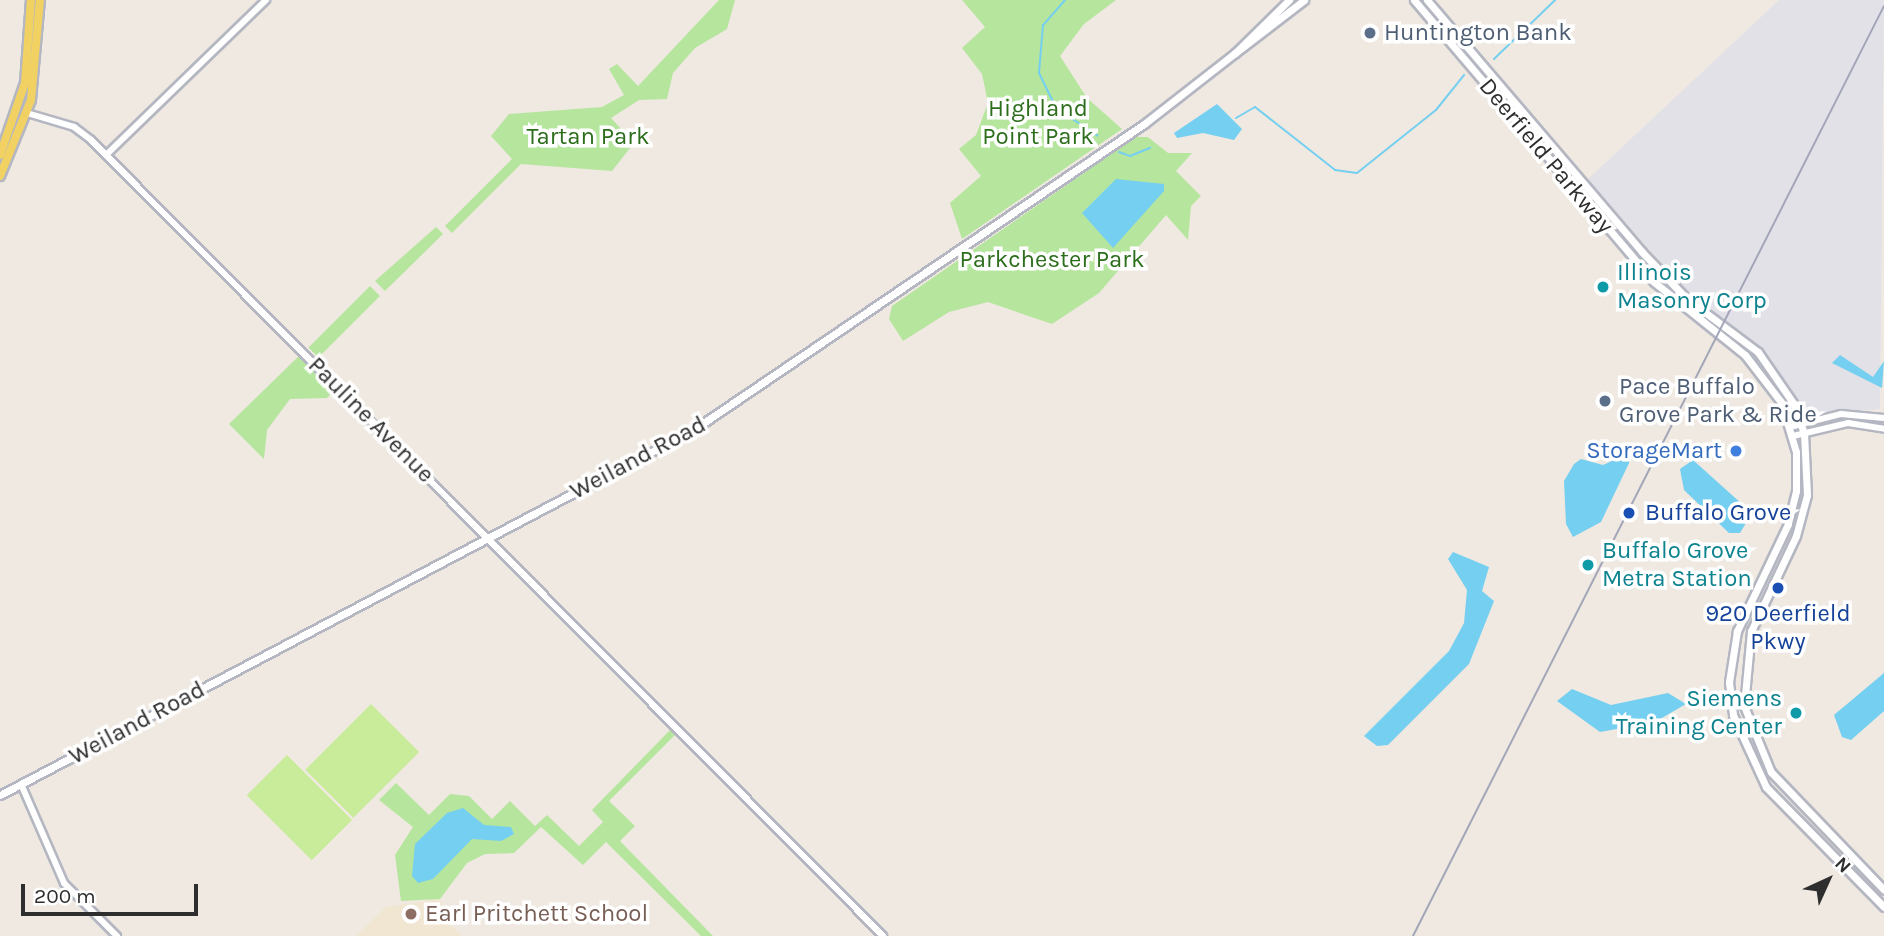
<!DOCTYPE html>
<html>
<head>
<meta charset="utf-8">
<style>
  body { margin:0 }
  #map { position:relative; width:1884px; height:936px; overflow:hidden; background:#efe9e1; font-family:Karla,sans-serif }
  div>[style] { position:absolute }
  .industrial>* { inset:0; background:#e3e1e8 }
  .education>* { inset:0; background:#f0e6d1 }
  .green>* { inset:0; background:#b6e59e; transform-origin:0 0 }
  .pitch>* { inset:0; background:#c9ec9a; transform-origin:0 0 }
  .water>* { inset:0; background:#75cff0 }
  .stream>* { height:2px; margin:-1px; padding:0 1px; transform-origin:1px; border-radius:1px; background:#75cff0 }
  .roads { filter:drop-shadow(2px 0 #b4b7c1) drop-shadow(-2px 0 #b4b7c1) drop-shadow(0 2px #b4b7c1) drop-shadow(0 -2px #b4b7c1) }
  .tertiary>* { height:6px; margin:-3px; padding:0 3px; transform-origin:3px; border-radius:3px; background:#fff }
  .secondary>* { height:7px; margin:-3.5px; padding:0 3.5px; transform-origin:3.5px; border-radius:3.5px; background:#fff }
  .primary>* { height:8px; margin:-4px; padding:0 4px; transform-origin:4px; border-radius:4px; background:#f2d163 }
  .rail>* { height:2px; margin:-1px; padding:0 1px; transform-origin:1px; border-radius:1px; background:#a3a6b8 }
  .dots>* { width:19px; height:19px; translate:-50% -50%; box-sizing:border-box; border:4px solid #fff; border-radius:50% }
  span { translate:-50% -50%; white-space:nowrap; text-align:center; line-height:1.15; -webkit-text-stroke:7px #fff; paint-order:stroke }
  .service-label { font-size:24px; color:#4e5e75 }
  .left { translate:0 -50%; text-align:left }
  .park-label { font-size:24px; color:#2c6e1b }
  .street-label { font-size:24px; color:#2e2e2e }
  .culture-label { font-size:24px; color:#0d838f }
  .right { translate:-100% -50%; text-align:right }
  .shop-label { font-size:24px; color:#366cbe }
  .transit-label { font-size:24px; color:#164399 }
  .education-label { font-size:24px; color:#785e54 }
  .north { position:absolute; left:1793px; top:845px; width:70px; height:70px; -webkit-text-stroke:5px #fff; paint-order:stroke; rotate:45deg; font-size:19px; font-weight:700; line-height:28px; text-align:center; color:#2e2e2e }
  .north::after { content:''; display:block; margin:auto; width:24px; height:32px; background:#2e2e2e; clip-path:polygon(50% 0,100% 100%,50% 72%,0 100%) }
  .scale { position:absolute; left:21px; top:884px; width:177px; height:32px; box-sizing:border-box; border:4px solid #2e2e2e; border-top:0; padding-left:9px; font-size:21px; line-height:24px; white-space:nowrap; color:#2e2e2e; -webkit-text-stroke:5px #fff; paint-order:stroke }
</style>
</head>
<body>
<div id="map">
  <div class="industrial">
    <i style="clip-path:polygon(1779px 0,1884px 0,1880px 409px,1804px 417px,1765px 356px,1697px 302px,1586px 181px)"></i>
  </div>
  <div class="education">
    <i style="clip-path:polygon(440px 899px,447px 922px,463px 936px,356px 936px,386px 907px)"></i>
  </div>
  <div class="green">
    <i style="clip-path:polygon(719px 0,735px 0,727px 29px,695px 48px,673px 73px,667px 99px,639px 100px,611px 118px,634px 143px,612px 171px,521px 164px,452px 233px,445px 226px,512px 159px,491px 136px,509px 114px,602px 107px,624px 95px,609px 69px,617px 64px,638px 86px)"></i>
    <i style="clip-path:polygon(962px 0,1116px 0,1084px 24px,1060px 56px,1087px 98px,1122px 129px,962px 239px,950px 203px,981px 176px,959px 149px,976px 135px,988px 103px,982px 74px,962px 48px,985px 27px)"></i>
    <i style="clip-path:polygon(1136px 137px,1148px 137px,1168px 153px,1192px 153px,1176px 171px,1201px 196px,1191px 206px,1188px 240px,1166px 215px,1099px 293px,1052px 324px,988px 302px,949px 312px,903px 341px,889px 319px,892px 306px)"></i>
    <i style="clip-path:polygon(436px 227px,443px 234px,385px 291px,375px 281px)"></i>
    <i style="left:370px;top:286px;width:14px;height:87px;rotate:45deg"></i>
    <i style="clip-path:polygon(301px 354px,335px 390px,327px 398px,290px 399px,267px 430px,264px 459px,229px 424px)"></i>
    <i style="clip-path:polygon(672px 728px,677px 733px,609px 801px,635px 826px,620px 841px,713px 936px,701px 936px,606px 842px,583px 865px,541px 827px,514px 853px,485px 854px,467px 863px,440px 899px,401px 901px,395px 855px,413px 827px,379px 800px,396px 783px,429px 815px,450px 794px,469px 796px,492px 819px,510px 801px,535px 826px,547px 815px,579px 846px,603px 822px,592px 810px)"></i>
  </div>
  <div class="pitch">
    <i style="left:371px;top:704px;width:68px;height:93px;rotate:45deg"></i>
    <i style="left:287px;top:755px;width:92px;height:57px;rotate:45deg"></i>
  </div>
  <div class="water">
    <i style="clip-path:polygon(1217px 104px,1242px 129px,1234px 140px,1203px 133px,1177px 138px,1174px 133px)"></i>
    <i style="clip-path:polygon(1116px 179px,1164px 184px,1164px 191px,1113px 248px,1082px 213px)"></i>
    <i style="clip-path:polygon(1840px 355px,1873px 377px,1884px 361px,1882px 388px,1832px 363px)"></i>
    <i style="clip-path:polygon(1625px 455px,1630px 461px,1601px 522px,1573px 537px,1566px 524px,1564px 481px,1574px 464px,1581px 459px,1603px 465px)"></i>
    <i style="clip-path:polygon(1693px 460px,1752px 513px,1740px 533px,1729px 533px,1684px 490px,1680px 469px)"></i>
    <i style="clip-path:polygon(1453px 552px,1489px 567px,1482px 591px,1494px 601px,1469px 664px,1388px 745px,1377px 746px,1364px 736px,1449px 651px,1464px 623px,1467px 590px,1448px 559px)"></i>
    <i style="clip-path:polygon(1884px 673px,1884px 711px,1851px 740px,1842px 737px,1834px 715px)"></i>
    <i style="clip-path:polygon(1572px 689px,1611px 705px,1668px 693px,1686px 704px,1655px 722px,1600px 732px,1557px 701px)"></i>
    <i style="clip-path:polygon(463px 808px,484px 825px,511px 827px,514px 834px,501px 841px,472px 839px,433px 879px,418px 883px,412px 876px,415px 844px,447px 813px)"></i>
  </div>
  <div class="stream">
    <i style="left:1065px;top:0;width:33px;rotate:131deg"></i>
    <i style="left:1043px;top:25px;width:48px;rotate:94.8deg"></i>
    <i style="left:1039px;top:73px;width:39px;rotate:64deg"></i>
    <i style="left:1056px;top:108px;width:50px;rotate:33.7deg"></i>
    <i style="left:1494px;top:59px;width:85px;rotate:-44deg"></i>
    <i style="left:1236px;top:118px;width:22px;rotate:-30deg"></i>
    <i style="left:1255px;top:107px;width:102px;rotate:38.2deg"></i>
    <i style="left:1335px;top:170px;width:22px;rotate:8deg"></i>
    <i style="left:1357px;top:173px;width:101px;rotate:-38.6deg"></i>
    <i style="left:1436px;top:110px;width:45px;rotate:-51.3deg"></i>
    <i style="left:1119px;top:152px;width:12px;rotate:20deg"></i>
    <i style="left:1130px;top:156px;width:22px;rotate:-22deg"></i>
  </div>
  <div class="roads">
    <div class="tertiary">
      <i style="left:27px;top:113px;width:49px;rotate:16.6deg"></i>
      <i style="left:74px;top:127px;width:21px;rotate:37deg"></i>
      <i style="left:91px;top:140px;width:1123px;rotate:45.14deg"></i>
      <i style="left:106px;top:155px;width:223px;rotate:-44.1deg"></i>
      <i style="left:1790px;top:427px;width:53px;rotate:-14.3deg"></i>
      <i style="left:1841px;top:414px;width:43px;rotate:5.3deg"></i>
      <i style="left:1793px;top:436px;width:57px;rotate:-13.3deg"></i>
      <i style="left:1848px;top:423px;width:36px;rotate:9deg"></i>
      <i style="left:21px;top:784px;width:108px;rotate:66.5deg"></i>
      <i style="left:64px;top:883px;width:75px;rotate:45deg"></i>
    </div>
    <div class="secondary">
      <i style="left:1414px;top:0;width:370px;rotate:49.6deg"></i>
      <i style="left:1654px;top:282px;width:117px;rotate:38.7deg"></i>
      <i style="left:1745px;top:355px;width:59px;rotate:52.5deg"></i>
      <i style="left:1781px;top:402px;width:52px;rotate:73.3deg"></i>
      <i style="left:1796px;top:452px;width:39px;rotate:90deg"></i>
      <i style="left:1796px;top:491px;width:34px;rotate:104deg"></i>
      <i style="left:1788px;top:524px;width:119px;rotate:115.5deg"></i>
      <i style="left:1737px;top:631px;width:52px;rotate:98.9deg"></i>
      <i style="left:1729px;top:682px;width:33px;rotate:83deg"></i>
      <i style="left:1733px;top:715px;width:79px;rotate:65.4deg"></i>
      <i style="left:1766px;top:787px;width:168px;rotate:45.5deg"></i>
      <i style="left:1427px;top:0;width:331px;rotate:49.5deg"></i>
      <i style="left:1642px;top:252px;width:64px;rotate:46.3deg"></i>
      <i style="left:1686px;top:298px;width:90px;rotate:36.9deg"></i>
      <i style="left:1758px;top:352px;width:62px;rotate:55.5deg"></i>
      <i style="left:1793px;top:403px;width:32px;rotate:70deg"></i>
      <i style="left:1804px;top:433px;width:62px;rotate:87.2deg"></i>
      <i style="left:1807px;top:495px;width:42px;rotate:105deg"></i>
      <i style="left:1796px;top:536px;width:105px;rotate:115.3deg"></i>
      <i style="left:1751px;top:631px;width:75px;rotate:95.3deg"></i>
      <i style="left:1744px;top:706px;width:71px;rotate:67.8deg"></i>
      <i style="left:1771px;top:772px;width:163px;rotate:46.2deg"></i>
      <i style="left:1235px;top:53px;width:87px;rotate:-37.5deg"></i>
      <i style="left:0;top:795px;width:783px;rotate:-27.78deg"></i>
      <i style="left:693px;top:430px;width:545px;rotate:-34.16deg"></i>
      <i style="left:1144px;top:124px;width:115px;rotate:-38deg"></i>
      <i style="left:1235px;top:53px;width:76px;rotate:-44.5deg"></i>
    </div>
    <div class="primary">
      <i style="left:0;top:155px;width:76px;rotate:-70.9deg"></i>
      <i style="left:25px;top:83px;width:83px;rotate:-85.9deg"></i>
      <i style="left:0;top:176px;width:82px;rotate:-67.8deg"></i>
      <i style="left:31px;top:100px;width:100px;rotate:-84.9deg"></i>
    </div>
  </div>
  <div class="rail">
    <i style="left:1413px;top:936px;width:1042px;rotate:-63.14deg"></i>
  </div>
  <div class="dots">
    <i style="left:1370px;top:33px;background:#5c6f8a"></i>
    <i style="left:1603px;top:287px;background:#0f9aa8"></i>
    <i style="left:1605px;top:401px;background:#5c6f8a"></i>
    <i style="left:1736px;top:451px;background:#3f7fe0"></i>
    <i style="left:1629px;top:513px;background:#1a4fb4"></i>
    <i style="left:1588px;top:565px;background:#0f9aa8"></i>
    <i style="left:1778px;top:588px;background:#1a4fb4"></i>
    <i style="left:1796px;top:713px;background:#0f9aa8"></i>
    <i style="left:411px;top:914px;background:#8d6e63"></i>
  </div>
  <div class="service-label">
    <span class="left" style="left:1384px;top:33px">Huntington Bank</span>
    <span class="left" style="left:1619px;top:401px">Pace Buffalo<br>Grove Park &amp; Ride</span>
  </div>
  <div class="park-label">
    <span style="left:1038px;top:123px">Highland<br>Point Park</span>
    <span style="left:588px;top:137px">Tartan Park</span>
    <span style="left:1052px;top:260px">Parkchester Park</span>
  </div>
  <div class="street-label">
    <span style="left:1546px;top:156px;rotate:50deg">Deerfield Parkway</span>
    <span style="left:371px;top:420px;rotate:45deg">Pauline Avenue</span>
    <span style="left:638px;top:458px;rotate:-28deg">Weiland Road</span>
    <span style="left:137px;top:723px;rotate:-28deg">Weiland Road</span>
  </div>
  <div class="culture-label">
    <span class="left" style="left:1617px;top:287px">Illinois<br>Masonry Corp</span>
    <span class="left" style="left:1602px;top:565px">Buffalo Grove<br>Metra Station</span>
    <span class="right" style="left:1782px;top:713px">Siemens<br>Training Center</span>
  </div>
  <div class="shop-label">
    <span class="right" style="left:1722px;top:451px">StorageMart</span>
  </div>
  <div class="transit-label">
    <span class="left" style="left:1645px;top:513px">Buffalo Grove</span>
    <span style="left:1778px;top:628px">920 Deerfield<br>Pkwy</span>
  </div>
  <div class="education-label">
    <span class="left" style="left:425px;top:914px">Earl Pritchett School</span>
  </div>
  <div class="north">N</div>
  <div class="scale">200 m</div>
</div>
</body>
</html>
